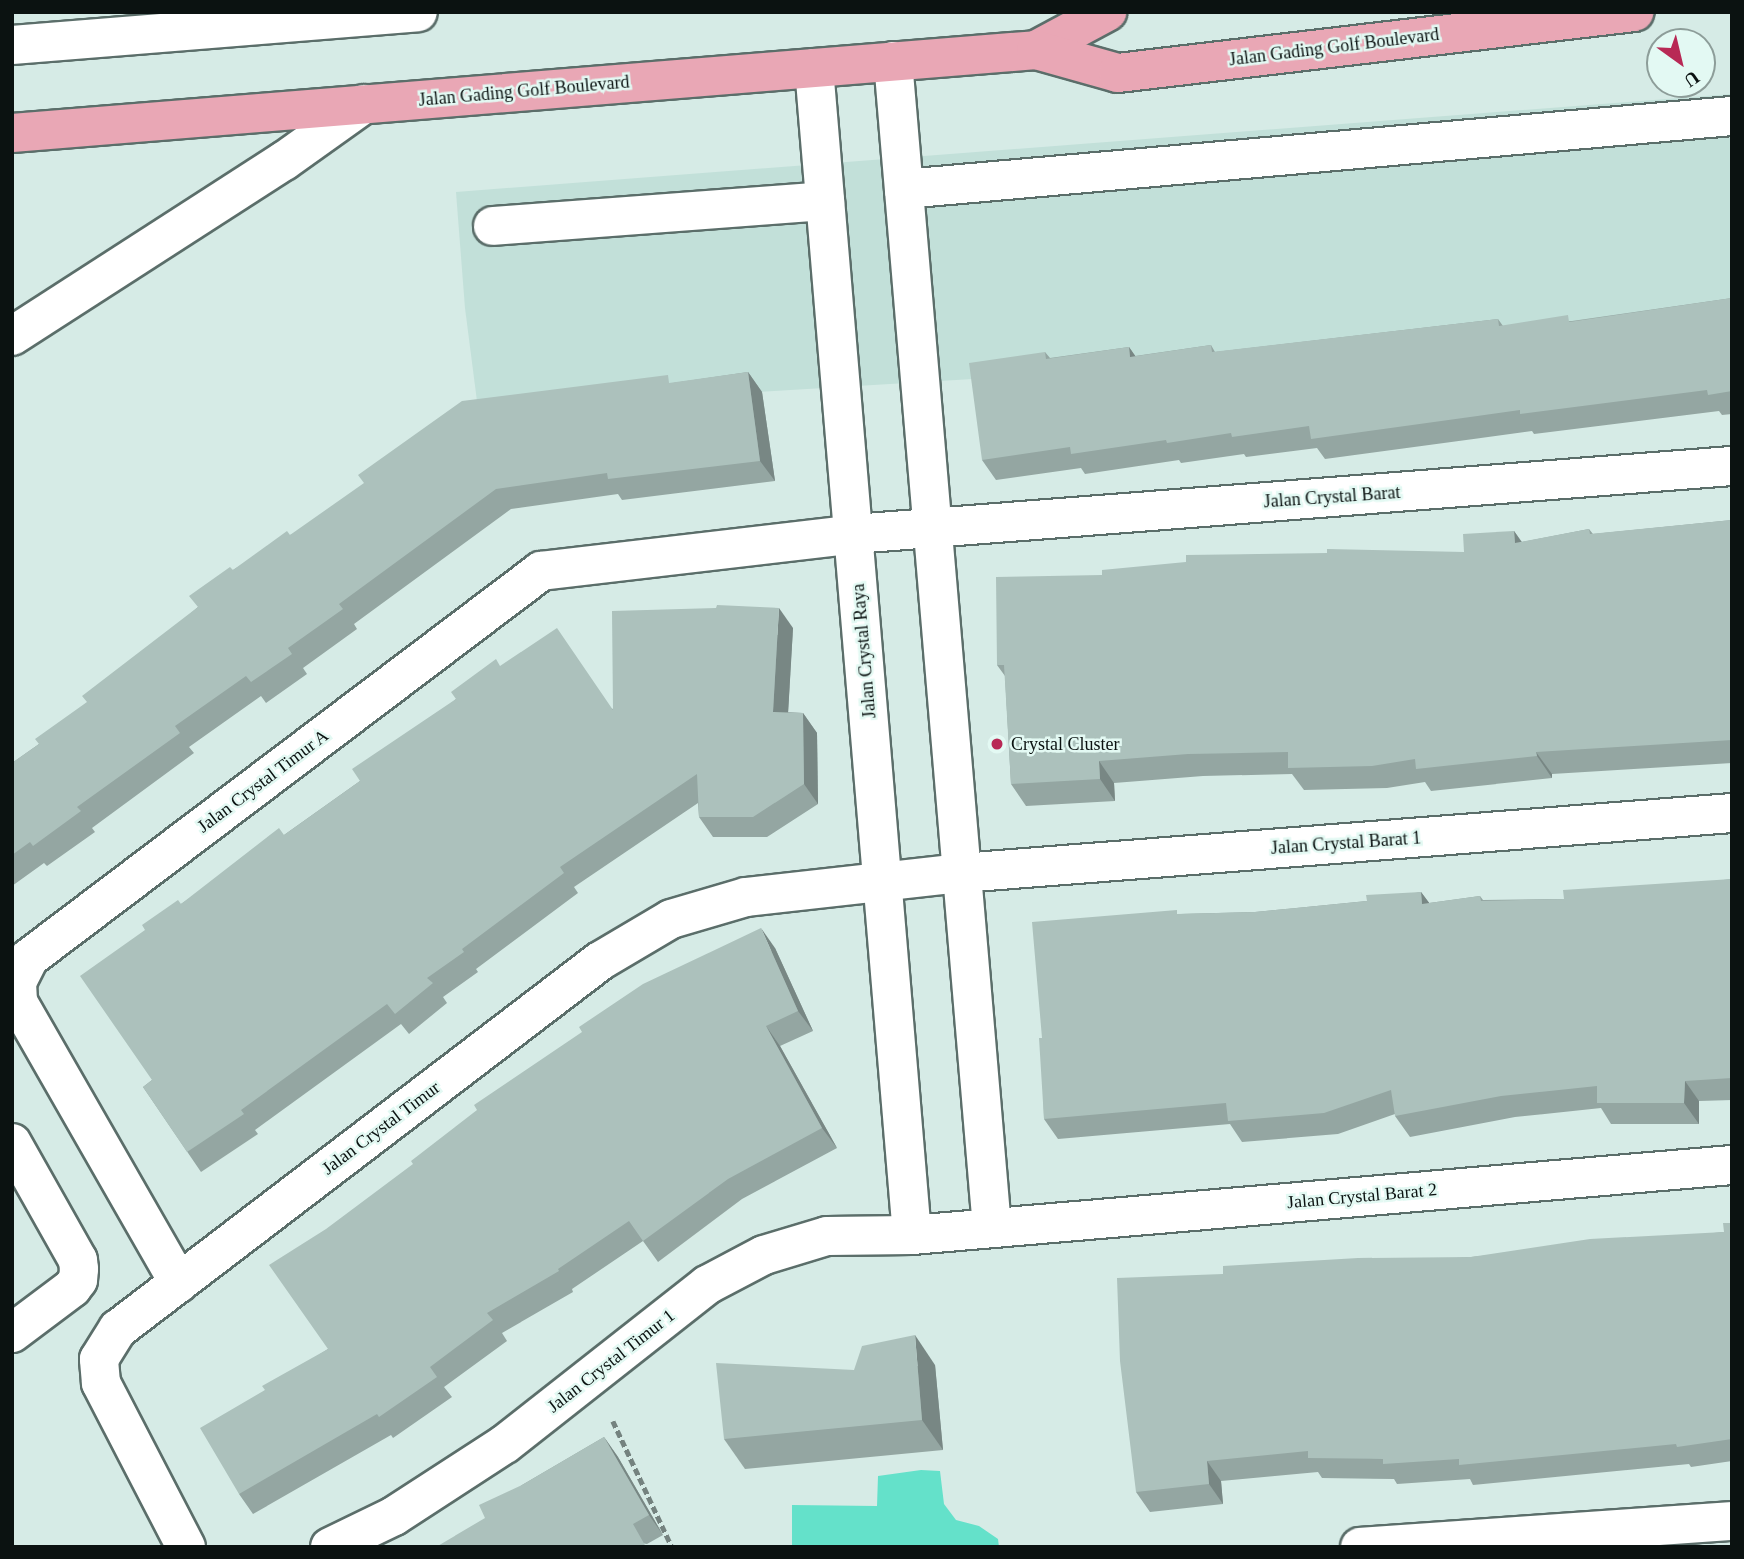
<!DOCTYPE html>
<html>
<head>
<meta charset="utf-8">
<style>
  body { margin:0 }
  #map { position:relative; width:1744px; height:1559px; overflow:hidden; background:#d6ebe6; font-family:Georgia,serif }
  div>[style] { position:absolute }
  .built>* { inset:0; background:#c2e0d9 }
  .water>* { inset:0; background:#64e1ca }
  .path>* { height:4.5px; margin-top:-2.25px; transform-origin:0; background:repeating-linear-gradient(90deg,#74827f 0 7px,transparent 0 10.5px) }
  .roads { filter:drop-shadow(2px 0 #5b6e6a) drop-shadow(-2px 0 #5b6e6a) drop-shadow(0 2px #5b6e6a) drop-shadow(0 -2px #5b6e6a) }
  .minor>* { height:38px; margin:-19px; padding:0 19px; transform-origin:19px; border-radius:19px; background:#fff }
  .major>* { height:38px; margin:-19px; padding:0 19px; transform-origin:19px; border-radius:19px; background:#e9a7b5 }
  .wall>* { inset:0; background:#94a6a2 }
  .shaded-wall>* { inset:0; background:#788784 }
  .building>* { inset:0; background:#acc1bc }
  .dots>* { width:19px; height:19px; translate:-50% -50%; box-sizing:border-box; border:4px solid #e3f9f3; border-radius:50% }
  span { translate:-50% -50%; white-space:nowrap; text-align:center; line-height:1.15; -webkit-text-stroke:5px #e3f9f3; paint-order:stroke }
  .street-label { font-size:18px; color:#0b1211 }
  .poi-label { font-size:18px; color:#0b1211 }
  .left { translate:0 -50%; text-align:left }
  .frame { position:absolute; inset:0; border:14px solid #0b1211; pointer-events:none }
  .north { position:absolute; left:1646px; top:28px; width:70px; height:70px; box-sizing:border-box; background:#e3f9f3; border:2px solid #8d9d99; border-radius:50%; rotate:146deg; font-size:19px; font-weight:700; line-height:28px; text-align:center; color:#0b1211 }
  .north::after { content:''; display:block; margin:auto; width:24px; height:32px; background:#b82955; clip-path:polygon(50% 0,100% 100%,50% 72%,0 100%) }
</style>
</head>
<body>
<div id="map">
  <div class="built">
    <i style="clip-path:polygon(1732px 94px,1732px 311px,1319px 358px,478px 409px,465px 308px,456px 192px)"></i>
  </div>
  <div class="water">
    <i style="clip-path:polygon(921px 1470px,940px 1471px,944px 1504px,956px 1520px,979px 1526px,998px 1539px,999px 1547px,792px 1547px,792px 1505px,877px 1506px,878px 1476px)"></i>
  </div>
  <div class="path">
    <i style="left:613px;top:1421px;width:139px;rotate:64.9deg"></i>
  </div>
  <div class="roads">
    <div class="minor">
      <i style="left:12px;top:45px;width:407px;rotate:-4.6deg"></i>
      <i style="left:893px;top:61px;width:1171px;rotate:85.15deg"></i>
      <i style="left:814px;top:68px;width:1171px;rotate:85.2deg"></i>
      <i style="left:904px;top:189px;width:831px;rotate:-5.04deg"></i>
      <i style="left:493px;top:226px;width:333px;rotate:-4.3deg"></i>
      <i style="left:12px;top:336px;width:323px;rotate:-32.8deg"></i>
      <i style="left:284px;top:161px;width:98px;rotate:-35.5deg"></i>
      <i style="left:12px;top:1143px;width:134px;rotate:60.6deg"></i>
      <i style="left:78px;top:1260px;width:9px;rotate:84deg"></i>
      <i style="left:79px;top:1269px;width:11px;rotate:95deg"></i>
      <i style="left:78px;top:1280px;width:10px;rotate:127deg"></i>
      <i style="left:72px;top:1288px;width:75px;rotate:143.1deg"></i>
      <i style="left:179px;top:1283px;width:324px;rotate:-119.8deg"></i>
      <i style="left:18px;top:1002px;width:20px;rotate:-93deg"></i>
      <i style="left:17px;top:982px;width:27px;rotate:-63deg"></i>
      <i style="left:29px;top:958px;width:642px;rotate:-37.08deg"></i>
      <i style="left:541px;top:571px;width:315px;rotate:-6.7deg"></i>
      <i style="left:854px;top:534px;width:881px;rotate:-4.43deg"></i>
      <i style="left:186px;top:1547px;width:185px;rotate:-117.4deg"></i>
      <i style="left:101px;top:1383px;width:24px;rotate:-95deg"></i>
      <i style="left:99px;top:1359px;width:36px;rotate:-58deg"></i>
      <i style="left:118px;top:1329px;width:606px;rotate:-37.36deg"></i>
      <i style="left:600px;top:961px;width:82px;rotate:-30.6deg"></i>
      <i style="left:671px;top:919px;width:78px;rotate:-16.3deg"></i>
      <i style="left:746px;top:897px;width:216px;rotate:-6.4deg"></i>
      <i style="left:961px;top:873px;width:773px;rotate:-4.45deg"></i>
      <i style="left:330px;top:1547px;width:71px;rotate:-25.8deg"></i>
      <i style="left:394px;top:1516px;width:132px;rotate:-33deg"></i>
      <i style="left:505px;top:1444px;width:257px;rotate:-38.2deg"></i>
      <i style="left:707px;top:1285px;width:64px;rotate:-27.8deg"></i>
      <i style="left:764px;top:1255px;width:66px;rotate:-16.8deg"></i>
      <i style="left:827px;top:1236px;width:85px;rotate:-0.7deg"></i>
      <i style="left:912px;top:1235px;width:823px;rotate:-4.88deg"></i>
      <i style="left:1360px;top:1547px;width:373px;rotate:-4deg"></i>
    </div>
    <div class="major">
      <i style="left:1036px;top:50px;width:81px;rotate:-28.2deg"></i>
      <i style="left:12px;top:133px;width:1027px;rotate:-4.63deg"></i>
      <i style="left:1036px;top:50px;width:85px;rotate:15.7deg"></i>
      <i style="left:1118px;top:73px;width:520px;rotate:-6.74deg"></i>
    </div>
  </div>
  <div class="wall">
    <i style="clip-path:polygon(1732px 298px,1732px 414px,1722px 415px,1719px 411px,1534px 434px,1532px 431px,1325px 459px,1317px 448px,1246px 457px,1244px 454px,1181px 463px,1179px 460px,1085px 474px,1081px 468px,996px 480px,982px 460px,1045px 352px,1050px 358px,1129px 347px,1135px 356px,1211px 345px,1215px 352px,1498px 319px,1503px 326px,1572px 321px)"></i>
    <i style="clip-path:polygon(748px 372px,762px 392px,775px 481px,622px 500px,618px 494px,511px 509px,354px 624px,357px 629px,303px 668px,307px 674px,266px 703px,261px 696px,189px 747px,194px 753px,92px 828px,95px 832px,47px 866px,44px 863px,12px 886px,12px 763px,39px 744px,198px 607px,233px 570px,290px 535px,673px 383px)"></i>
    <i style="clip-path:polygon(1732px 520px,1732px 763px,1552px 774px,1552px 778px,1431px 791px,1425px 782px,1387px 788px,1304px 790px,1292px 774px,1203px 776px,1114px 783px,1115px 801px,1026px 806px,1011px 784px,1005px 676px,997px 665px,1102px 575px,1464px 552px,1514px 531px,1522px 542px,1589px 529px,1593px 534px)"></i>
    <i style="clip-path:polygon(793px 628px,788px 712px,803px 713px,817px 733px,818px 804px,767px 837px,713px 837px,699px 817px,698px 803px,574px 887px,578px 893px,476px 969px,478px 972px,443px 997px,447px 1003px,409px 1034px,401px 1024px,255px 1130px,258px 1134px,201px 1172px,143px 1087px,152px 1080px,145px 930px,181px 904px,284px 835px,360px 781px,456px 699px,500px 666px,613px 709px)"></i>
    <i style="clip-path:polygon(1732px 879px,1732px 1100px,1699px 1101px,1699px 1124px,1611px 1124px,1601px 1108px,1515px 1117px,1410px 1137px,1395px 1116px,1395px 1114px,1338px 1134px,1242px 1142px,1230px 1124px,1058px 1139px,1044px 1119px,1042px 1038px,1180px 914px,1255px 912px,1367px 901px,1421px 892px,1429px 903px,1480px 896px,1483px 900px,1564px 899px)"></i>
    <i style="clip-path:polygon(775px 948px,813px 1031px,780px 1046px,837px 1148px,742px 1199px,658px 1262px,643px 1241px,572px 1289px,573px 1292px,502px 1333px,507px 1341px,444px 1387px,452px 1397px,393px 1438px,391px 1435px,253px 1514px,239px 1494px,265px 1390px,328px 1349px)"></i>
    <i style="clip-path:polygon(1732px 1223px,1732px 1461px,1691px 1467px,1689px 1464px,1473px 1485px,1470px 1479px,1397px 1484px,1394px 1479px,1322px 1478px,1318px 1472px,1221px 1481px,1223px 1504px,1150px 1512px,1136px 1492px,1223px 1274px,1471px 1257px,1724px 1232px)"></i>
    <i style="clip-path:polygon(935px 1365px,943px 1450px,745px 1469px,724px 1439px,854px 1370px)"></i>
    <i style="clip-path:polygon(604px 1437px,618px 1457px,663px 1535px,647px 1544px,485px 1518px,522px 1485px)"></i>
  </div>
  <div class="shaded-wall">
    <i style="clip-path:polygon(1129px 347px,1143px 367px,1130px 357px)"></i>
    <i style="clip-path:polygon(748px 372px,762px 392px,775px 481px,760px 461px)"></i>
    <i style="clip-path:polygon(1514px 531px,1529px 553px,1515px 543px)"></i>
    <i style="clip-path:polygon(779px 608px,793px 628px,787px 732px,773px 712px)"></i>
    <i style="clip-path:polygon(803px 713px,817px 733px,818px 804px,804px 784px)"></i>
    <i style="clip-path:polygon(1536px 752px,1552px 774px,1552px 778px,1537px 756px)"></i>
    <i style="clip-path:polygon(1099px 761px,1114px 783px,1115px 801px,1100px 779px)"></i>
    <i style="clip-path:polygon(1421px 892px,1436px 912px,1422px 904px)"></i>
    <i style="clip-path:polygon(761px 928px,775px 948px,813px 1031px,798px 1011px)"></i>
    <i style="clip-path:polygon(766px 1026px,780px 1046px,837px 1148px,822px 1128px)"></i>
    <i style="clip-path:polygon(1685px 1081px,1699px 1101px,1699px 1124px,1684px 1103px)"></i>
    <i style="clip-path:polygon(915px 1335px,935px 1365px,943px 1450px,922px 1420px)"></i>
    <i style="clip-path:polygon(604px 1437px,618px 1457px,663px 1535px,649px 1515px)"></i>
    <i style="clip-path:polygon(1207px 1461px,1221px 1481px,1223px 1504px,1209px 1484px)"></i>
  </div>
  <div class="building">
    <i style="clip-path:polygon(1732px 298px,1732px 391px,1708px 395px,1707px 390px,1520px 414px,1520px 410px,1311px 439px,1309px 426px,1232px 437px,1231px 433px,1167px 443px,1166px 440px,1071px 454px,1070px 447px,982px 460px,969px 363px,1045px 352px,1046px 359px,1129px 347px,1130px 357px,1211px 345px,1212px 352px,1498px 319px,1499px 326px,1568px 315px,1569px 322px)"></i>
    <i style="clip-path:polygon(748px 372px,760px 461px,608px 479px,607px 473px,496px 489px,339px 604px,343px 609px,288px 648px,292px 654px,251px 682px,246px 676px,175px 726px,180px 733px,77px 807px,81px 811px,33px 846px,30px 842px,12px 855px,12px 763px,39px 744px,35px 739px,87px 702px,82px 696px,198px 607px,189px 596px,230px 567px,233px 570px,287px 531px,290px 535px,364px 483px,358px 475px,462px 401px,668px 375px,669px 383px)"></i>
    <i style="clip-path:polygon(1732px 520px,1732px 740px,1536px 752px,1537px 756px,1416px 769px,1415px 759px,1372px 766px,1288px 768px,1288px 752px,1188px 754px,1099px 761px,1100px 779px,1011px 784px,1004px 665px,997px 665px,996px 577px,1102px 575px,1102px 570px,1186px 562px,1186px 555px,1327px 553px,1327px 549px,1464px 552px,1463px 534px,1514px 531px,1515px 543px,1589px 529px,1590px 534px)"></i>
    <i style="clip-path:polygon(717px 605px,779px 608px,773px 712px,803px 713px,804px 784px,753px 817px,699px 817px,697px 774px,560px 867px,564px 873px,462px 949px,464px 952px,427px 978px,433px 983px,395px 1014px,387px 1004px,241px 1110px,244px 1114px,187px 1152px,143px 1087px,152px 1080px,80px 976px,145px 930px,142px 925px,178px 900px,181px 904px,279px 828px,284px 835px,360px 781px,352px 769px,456px 699px,451px 692px,496px 659px,500px 666px,557px 628px,613px 710px,612px 611px,716px 608px)"></i>
    <i style="clip-path:polygon(1732px 879px,1732px 1078px,1685px 1081px,1684px 1103px,1597px 1103px,1597px 1086px,1501px 1096px,1395px 1116px,1391px 1090px,1324px 1113px,1228px 1121px,1226px 1103px,1044px 1119px,1039px 1038px,1042px 1038px,1032px 922px,1177px 910px,1177px 914px,1255px 912px,1367px 901px,1366px 895px,1421px 892px,1422px 904px,1480px 896px,1481px 901px,1564px 899px,1563px 890px)"></i>
    <i style="clip-path:polygon(761px 928px,798px 1011px,766px 1026px,822px 1128px,728px 1179px,643px 1241px,629px 1221px,558px 1269px,559px 1271px,487px 1313px,493px 1320px,430px 1367px,437px 1377px,379px 1417px,377px 1414px,239px 1494px,200px 1428px,265px 1390px,262px 1386px,328px 1349px,269px 1265px,326px 1229px,413px 1164px,411px 1161px,477px 1110px,474px 1105px,582px 1032px,579px 1027px,643px 984px)"></i>
    <i style="clip-path:polygon(1723px 1223px,1732px 1223px,1732px 1439px,1677px 1447px,1676px 1444px,1459px 1465px,1459px 1459px,1383px 1464px,1383px 1459px,1308px 1458px,1308px 1451px,1207px 1461px,1209px 1484px,1136px 1492px,1120px 1361px,1117px 1278px,1223px 1274px,1223px 1266px,1358px 1258px,1471px 1257px,1590px 1239px,1724px 1232px)"></i>
    <i style="clip-path:polygon(915px 1335px,922px 1420px,724px 1439px,716px 1363px,854px 1370px,862px 1346px)"></i>
    <i style="clip-path:polygon(604px 1437px,649px 1515px,633px 1524px,646px 1547px,436px 1547px,485px 1518px,479px 1505px,522px 1485px)"></i>
  </div>
  <div class="dots">
    <i style="left:997px;top:744px;background:#b82955"></i>
  </div>
  <div class="street-label">
    <span style="left:1334px;top:47px;rotate:-7deg">Jalan Gading Golf Boulevard</span>
    <span style="left:524px;top:91px;rotate:-5deg">Jalan Gading Golf Boulevard</span>
    <span style="left:1332px;top:497px;rotate:-4deg">Jalan Crystal Barat</span>
    <span style="left:864px;top:651px;rotate:-95deg">Jalan Crystal Raya</span>
    <span style="left:263px;top:781px;rotate:-37deg">Jalan Crystal Timur A</span>
    <span style="left:1346px;top:843px;rotate:-4deg">Jalan Crystal Barat 1</span>
    <span style="left:381px;top:1128px;rotate:-37deg">Jalan Crystal Timur</span>
    <span style="left:1362px;top:1196px;rotate:-5deg">Jalan Crystal Barat 2</span>
    <span style="left:611px;top:1361px;rotate:-38deg">Jalan Crystal Timur 1</span>
  </div>
  <div class="poi-label">
    <span class="left" style="left:1011px;top:744px">Crystal Cluster</span>
  </div>
  <div class="frame"></div>
  <div class="north">U</div>
</div>
</body>
</html>
